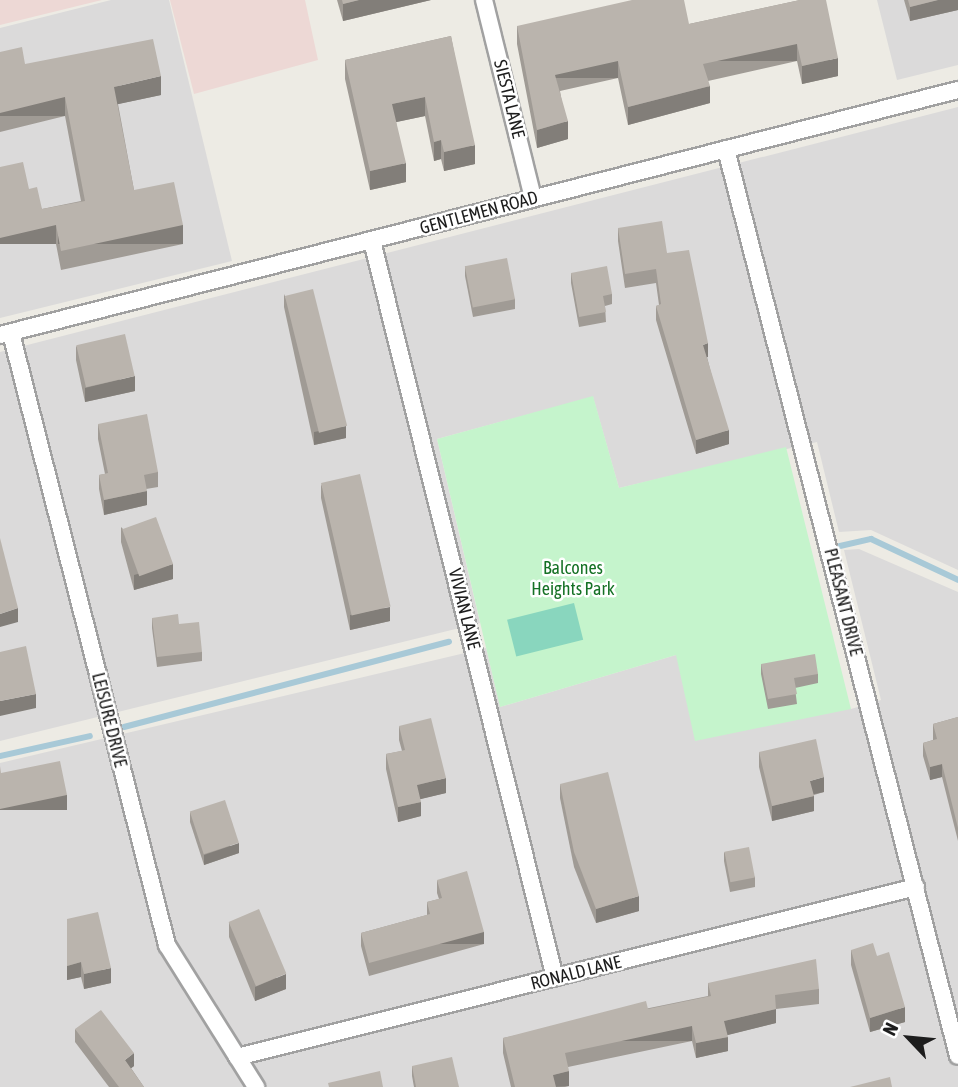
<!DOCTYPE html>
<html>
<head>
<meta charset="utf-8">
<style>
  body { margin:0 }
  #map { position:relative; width:958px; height:1087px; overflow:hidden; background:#edebe4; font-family:"Asap Condensed",sans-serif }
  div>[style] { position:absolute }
  .residential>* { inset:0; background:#dbdada }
  .commercial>* { inset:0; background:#edd8d5 }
  .park>* { inset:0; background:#c5f4cc }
  .pitch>* { inset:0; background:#89d6be; transform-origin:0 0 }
  .stream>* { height:6px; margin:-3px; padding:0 3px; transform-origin:3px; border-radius:3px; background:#a8c9d7 }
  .roads { filter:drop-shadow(2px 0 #a1a1a1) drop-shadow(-2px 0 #a1a1a1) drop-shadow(0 2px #a1a1a1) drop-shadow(0 -2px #a1a1a1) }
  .minor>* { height:16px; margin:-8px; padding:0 8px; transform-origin:8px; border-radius:8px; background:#fff }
  .wall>* { inset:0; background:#a09b95 }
  .shaded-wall>* { inset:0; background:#827e79; transform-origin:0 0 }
  .building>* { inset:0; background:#bab4ad; transform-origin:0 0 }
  span { translate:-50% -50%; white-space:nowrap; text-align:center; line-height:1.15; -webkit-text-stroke:5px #fff; paint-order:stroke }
  .street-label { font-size:18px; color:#1d1d1d }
  .park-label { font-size:18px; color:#157125 }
  .north { position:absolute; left:874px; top:1003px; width:70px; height:70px; -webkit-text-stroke:5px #fff; paint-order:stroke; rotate:296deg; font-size:19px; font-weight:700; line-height:28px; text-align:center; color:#1d1d1d }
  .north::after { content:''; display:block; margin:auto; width:24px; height:32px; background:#1d1d1d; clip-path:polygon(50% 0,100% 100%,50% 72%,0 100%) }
</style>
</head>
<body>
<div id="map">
  <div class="residential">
    <i style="clip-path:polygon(111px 0,169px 0,232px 261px,0 318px,0 28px)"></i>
    <i style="clip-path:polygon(877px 0,958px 0,958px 65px,897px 80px)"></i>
    <i style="clip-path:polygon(958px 107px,958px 570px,871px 530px,839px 532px,817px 442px,619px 488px,593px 397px,437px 439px,480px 623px,0 741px,0 352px)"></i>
    <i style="clip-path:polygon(859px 549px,958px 592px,958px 1087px,0 1087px,0 763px,486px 648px,500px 707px,676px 655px,851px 709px,881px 700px,844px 550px)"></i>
  </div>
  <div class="commercial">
    <i style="clip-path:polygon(0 0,102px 0,0 25px)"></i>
    <i style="clip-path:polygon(170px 0,305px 0,318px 60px,194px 94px)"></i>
  </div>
  <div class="park">
    <i style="clip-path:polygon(593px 396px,619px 488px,786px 447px,851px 709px,695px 741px,676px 655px,500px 707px,437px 439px)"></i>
  </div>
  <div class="pitch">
    <i style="left:574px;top:603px;width:38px;height:69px;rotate:76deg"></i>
  </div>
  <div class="stream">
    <i style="left:840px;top:546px;width:32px;rotate:-13deg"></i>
    <i style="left:871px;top:539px;width:96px;rotate:25.2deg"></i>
    <i style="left:124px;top:727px;width:336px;rotate:-14.7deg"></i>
    <i style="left:0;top:756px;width:92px;rotate:-12.5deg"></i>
  </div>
  <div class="roads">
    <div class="minor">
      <i style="left:484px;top:0;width:204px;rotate:76.1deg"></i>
      <i style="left:726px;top:149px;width:936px;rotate:75.65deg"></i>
      <i style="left:372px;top:241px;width:759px;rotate:76.06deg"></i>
      <i style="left:11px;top:333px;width:632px;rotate:75.7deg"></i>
      <i style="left:167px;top:945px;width:168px;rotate:57.9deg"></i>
      <i style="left:0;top:335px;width:989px;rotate:-14.35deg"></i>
      <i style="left:237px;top:1057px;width:700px;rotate:-14.06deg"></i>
    </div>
  </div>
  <div class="wall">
    <i style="clip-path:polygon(337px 0,431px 0,343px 21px)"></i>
    <i style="clip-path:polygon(800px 0,838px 76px,802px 84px,797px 61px,708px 81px,710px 103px,628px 125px,618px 78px,560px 91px,568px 139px,537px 148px,517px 44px,517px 26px,689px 24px)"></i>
    <i style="clip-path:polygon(904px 0,958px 0,958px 10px,910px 21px)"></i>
    <i style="clip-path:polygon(451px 36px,475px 164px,444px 171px,441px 159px,434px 161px,425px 116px,396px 122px,406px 182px,370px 190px,345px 79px,345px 60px)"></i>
    <i style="clip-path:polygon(0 52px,25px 64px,161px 95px,118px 104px,134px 190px,183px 244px,61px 270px,56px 244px,29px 189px,42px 209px,81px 201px,65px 116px,0 132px)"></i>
    <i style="clip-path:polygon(618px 228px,667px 253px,708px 357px,707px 357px,729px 444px,696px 454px,656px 320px,656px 306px,659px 305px,656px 283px,625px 288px,618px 241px)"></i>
    <i style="clip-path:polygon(465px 266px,515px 299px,515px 309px,473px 317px,465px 276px)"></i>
    <i style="clip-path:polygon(571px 273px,612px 294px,612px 304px,605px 306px,606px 322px,579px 327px,571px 283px)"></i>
    <i style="clip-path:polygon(284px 294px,346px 438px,314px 445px,284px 307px)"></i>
    <i style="clip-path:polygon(76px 346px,135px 391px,85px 402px,76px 360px)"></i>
    <i style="clip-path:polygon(98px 424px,158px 472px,158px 487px,146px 489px,147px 505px,104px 515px,99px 489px,99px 475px,105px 474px,98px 439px)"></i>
    <i style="clip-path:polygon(321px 484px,390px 621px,350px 630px,321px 498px)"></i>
    <i style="clip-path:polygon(121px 527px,173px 579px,134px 590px,121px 542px)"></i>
    <i style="clip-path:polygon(152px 618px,179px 624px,202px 652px,202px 661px,157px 667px,152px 628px)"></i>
    <i style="clip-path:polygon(761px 664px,818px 674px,818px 683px,795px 688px,797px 704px,768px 709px,761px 674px)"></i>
    <i style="clip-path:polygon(958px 717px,958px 841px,942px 777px,930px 780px,923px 756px,923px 743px,933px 740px,933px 724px)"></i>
    <i style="clip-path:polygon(399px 726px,446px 793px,420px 799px,421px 816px,398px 822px,386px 769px,386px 754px,402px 751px,399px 740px)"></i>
    <i style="clip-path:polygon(759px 752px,824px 792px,814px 795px,814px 811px,772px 821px,759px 767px)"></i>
    <i style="clip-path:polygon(560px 784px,639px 911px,596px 923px,574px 867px,560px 798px)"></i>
    <i style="clip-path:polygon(190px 812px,239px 853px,204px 865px,190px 822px)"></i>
    <i style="clip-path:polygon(724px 852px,755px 877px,755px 887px,730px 892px,724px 861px)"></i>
    <i style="clip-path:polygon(437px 880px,484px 944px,369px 976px,361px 946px,361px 933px,427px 915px,427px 902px,439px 899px,437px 893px)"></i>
    <i style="clip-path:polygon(67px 919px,111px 983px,84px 989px,81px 977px,67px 980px)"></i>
    <i style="clip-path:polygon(229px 922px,286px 989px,255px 1001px,229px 937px)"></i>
    <i style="clip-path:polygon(851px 950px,877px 956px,905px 1022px,870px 1032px,851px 965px)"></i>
    <i style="clip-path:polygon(708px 983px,819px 989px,819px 1004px,776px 1009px,776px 1023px,727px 1035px,728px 1051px,696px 1058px,692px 1041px,568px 1067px,569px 1086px,565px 1087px,511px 1087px,503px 1053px,503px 1038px,708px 996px)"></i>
    <i style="clip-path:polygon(75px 1029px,134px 1066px,131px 1068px,144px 1087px,109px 1087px,75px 1042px)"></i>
    <i style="clip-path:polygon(412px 1066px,459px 1087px,414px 1087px,412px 1076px)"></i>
  </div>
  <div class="shaded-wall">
    <i style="clip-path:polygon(359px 0,431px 0,343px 21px,343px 4px)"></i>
    <i style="clip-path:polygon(938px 0,958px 0,958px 10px,910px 21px,910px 7px)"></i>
    <i style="left:797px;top:44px;width:17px;height:96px;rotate:90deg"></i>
    <i style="clip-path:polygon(838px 58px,838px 76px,802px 84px,802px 66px)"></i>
    <i style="left:618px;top:61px;width:17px;height:65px;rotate:90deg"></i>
    <i style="clip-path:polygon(161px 76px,161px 95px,114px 105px,114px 87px)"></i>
    <i style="clip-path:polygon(710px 86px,710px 103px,628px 125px,628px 107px)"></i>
    <i style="left:65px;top:97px;width:19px;height:67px;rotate:90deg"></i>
    <i style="clip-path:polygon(425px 97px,425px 116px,392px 123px,392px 104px)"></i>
    <i style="clip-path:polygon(568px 121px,568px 139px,537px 148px,537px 130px)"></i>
    <i style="clip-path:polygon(441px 140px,441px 159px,434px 161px,434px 142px)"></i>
    <i style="clip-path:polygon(475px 145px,475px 164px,444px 171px,444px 152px)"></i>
    <i style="clip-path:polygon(406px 163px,406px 182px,370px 190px,370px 171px)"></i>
    <i style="left:56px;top:225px;width:19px;height:57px;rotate:90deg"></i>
    <i style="left:183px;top:225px;width:19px;height:125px;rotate:90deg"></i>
    <i style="clip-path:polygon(708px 343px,708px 357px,703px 358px,703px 345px)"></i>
    <i style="clip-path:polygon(135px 376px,135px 391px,85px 402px,85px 388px)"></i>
    <i style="clip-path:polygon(346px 426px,346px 438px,314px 445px,314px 432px)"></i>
    <i style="clip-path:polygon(729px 430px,729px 444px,696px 454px,696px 440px)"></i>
    <i style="clip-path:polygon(147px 491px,147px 505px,104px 515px,104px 500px)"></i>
    <i style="clip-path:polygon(173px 564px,173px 579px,134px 590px,134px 575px)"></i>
    <i style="clip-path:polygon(390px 607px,390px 621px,350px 630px,350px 615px)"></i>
    <i style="clip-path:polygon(18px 608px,18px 622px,0 627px,0 614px)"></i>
    <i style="clip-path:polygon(36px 694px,36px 708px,0 716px,0 701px)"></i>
    <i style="clip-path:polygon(942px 764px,942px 777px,930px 780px,930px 767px)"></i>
    <i style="clip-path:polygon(824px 777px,824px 792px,810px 795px,810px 781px)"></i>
    <i style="clip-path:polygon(446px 778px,446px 793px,417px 800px,417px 785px)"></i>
    <i style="left:67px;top:795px;width:15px;height:68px;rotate:90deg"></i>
    <i style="clip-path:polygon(814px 796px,814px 811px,772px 821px,772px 806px)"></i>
    <i style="clip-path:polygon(421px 802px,421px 816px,398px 822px,398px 807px)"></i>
    <i style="clip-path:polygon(239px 843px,239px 853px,204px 865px,204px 855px)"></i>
    <i style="clip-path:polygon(639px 896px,639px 911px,596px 923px,596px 909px)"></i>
    <i style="left:484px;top:932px;width:12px;height:119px;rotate:90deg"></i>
    <i style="clip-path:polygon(81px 962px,81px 977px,67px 980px,67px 966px)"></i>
    <i style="clip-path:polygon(111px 968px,111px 983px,84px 989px,84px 974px)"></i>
    <i style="clip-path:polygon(286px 974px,286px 989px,255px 1001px,255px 987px)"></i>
    <i style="clip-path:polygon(905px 1007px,905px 1022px,870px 1032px,870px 1018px)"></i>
    <i style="clip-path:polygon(776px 1009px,776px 1023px,724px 1036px,724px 1021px)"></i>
    <i style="left:692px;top:1026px;width:15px;height:130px;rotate:90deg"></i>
    <i style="clip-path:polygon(728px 1037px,728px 1051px,696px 1058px,696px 1043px)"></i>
    <i style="clip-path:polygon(134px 1053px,134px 1066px,125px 1073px,125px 1060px)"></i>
    <i style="clip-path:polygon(569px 1071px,569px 1086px,553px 1087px,553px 1075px)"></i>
  </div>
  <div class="building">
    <i style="clip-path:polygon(342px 0,359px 0,343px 4px)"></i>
    <i style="clip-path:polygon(632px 0,684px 0,689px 24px,800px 0,826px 0,838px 58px,802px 66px,797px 44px,703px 64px,710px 86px,628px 107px,618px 61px,555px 75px,568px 121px,537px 130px,517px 26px)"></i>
    <i style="clip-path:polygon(908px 0,938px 0,910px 7px)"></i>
    <i style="clip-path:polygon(451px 36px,475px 145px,444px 152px,441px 140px,434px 142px,425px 97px,392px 104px,406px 163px,370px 171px,345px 60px)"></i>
    <i style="clip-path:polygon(153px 39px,161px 76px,114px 87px,134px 190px,174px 182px,183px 225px,61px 251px,56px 225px,0 238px,0 167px,23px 162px,29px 189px,37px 187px,42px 209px,85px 201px,65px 97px,0 113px,0 52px,22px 47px,25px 64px)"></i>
    <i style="clip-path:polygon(662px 221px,667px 253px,689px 250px,708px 343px,703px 345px,729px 430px,696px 440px,656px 306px,661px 304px,656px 269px,625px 274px,618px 228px)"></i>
    <i style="left:507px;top:258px;width:42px;height:43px;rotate:79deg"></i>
    <i style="clip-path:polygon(607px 266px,612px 294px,603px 296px,606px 312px,579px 317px,571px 273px)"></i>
    <i style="left:313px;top:289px;width:141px;height:29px;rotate:76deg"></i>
    <i style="left:125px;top:334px;width:43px;height:50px;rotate:77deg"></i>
    <i style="clip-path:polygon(147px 414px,158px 472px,144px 475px,147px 491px,104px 500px,99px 475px,108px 473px,98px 424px)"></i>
    <i style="left:360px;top:474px;width:136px;height:40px;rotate:77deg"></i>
    <i style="left:156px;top:517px;width:50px;height:36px;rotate:70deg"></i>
    <i style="clip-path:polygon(0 538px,18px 608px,0 614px)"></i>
    <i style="clip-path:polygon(178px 614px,179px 624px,199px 622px,202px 652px,157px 657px,152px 618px)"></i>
    <i style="clip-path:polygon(26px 646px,36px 694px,0 701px,0 652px)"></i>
    <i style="clip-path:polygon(815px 654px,818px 674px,794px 678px,797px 694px,768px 699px,761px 664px)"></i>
    <i style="clip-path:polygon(958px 717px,958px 828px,942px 764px,930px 767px,923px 743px,937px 739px,933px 724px)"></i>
    <i style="clip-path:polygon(431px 718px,446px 778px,417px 785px,421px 802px,398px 807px,386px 754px,405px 750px,399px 726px)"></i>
    <i style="clip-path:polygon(816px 739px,824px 777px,810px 781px,814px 796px,772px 806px,759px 752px)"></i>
    <i style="clip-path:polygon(60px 761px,67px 795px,0 809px,0 766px,1px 773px)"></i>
    <i style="clip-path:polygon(608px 772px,639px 896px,596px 909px,574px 852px,560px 784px)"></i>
    <i style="left:225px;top:800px;width:45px;height:37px;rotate:72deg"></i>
    <i style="left:749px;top:847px;width:31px;height:25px;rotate:79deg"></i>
    <i style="clip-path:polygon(467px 871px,484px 932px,369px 963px,361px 933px,430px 914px,427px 902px,442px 898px,437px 880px)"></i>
    <i style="left:259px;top:909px;width:70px;height:33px;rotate:67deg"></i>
    <i style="clip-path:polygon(98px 912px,111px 968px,84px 974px,81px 962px,67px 966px,67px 919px)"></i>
    <i style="clip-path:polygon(873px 943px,877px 956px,889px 952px,905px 1007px,870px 1018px,851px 950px)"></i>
    <i style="clip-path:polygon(816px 959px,819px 989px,775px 995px,776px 1009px,724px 1021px,728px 1037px,696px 1043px,692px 1026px,565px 1053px,569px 1071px,553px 1075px,556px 1087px,515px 1087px,503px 1038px,646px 1001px,648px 1009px,711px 996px,708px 983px)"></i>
    <i style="clip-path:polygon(101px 1010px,134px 1053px,125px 1060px,144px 1087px,119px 1087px,75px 1029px)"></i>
    <i style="clip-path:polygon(452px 1057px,459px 1087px,416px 1087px,412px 1066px)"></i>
    <i style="clip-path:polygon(380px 1071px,383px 1087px,329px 1087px,328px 1083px)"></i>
    <i style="clip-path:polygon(890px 1077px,892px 1087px,850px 1087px)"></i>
  </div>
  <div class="street-label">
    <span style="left:509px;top:99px;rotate:76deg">SIESTA LANE</span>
    <span style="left:479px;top:213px;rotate:-15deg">GENTLEMEN ROAD</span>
    <span style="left:843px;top:602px;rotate:76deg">PLEASANT DRIVE</span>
    <span style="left:464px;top:609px;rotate:76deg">VIVIAN LANE</span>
    <span style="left:109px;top:720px;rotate:76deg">LEISURE DRIVE</span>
    <span style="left:576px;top:973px;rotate:-14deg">RONALD LANE</span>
  </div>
  <div class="park-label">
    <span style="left:573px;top:579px">Balcones<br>Heights Park</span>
  </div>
  <div class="north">N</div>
</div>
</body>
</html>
